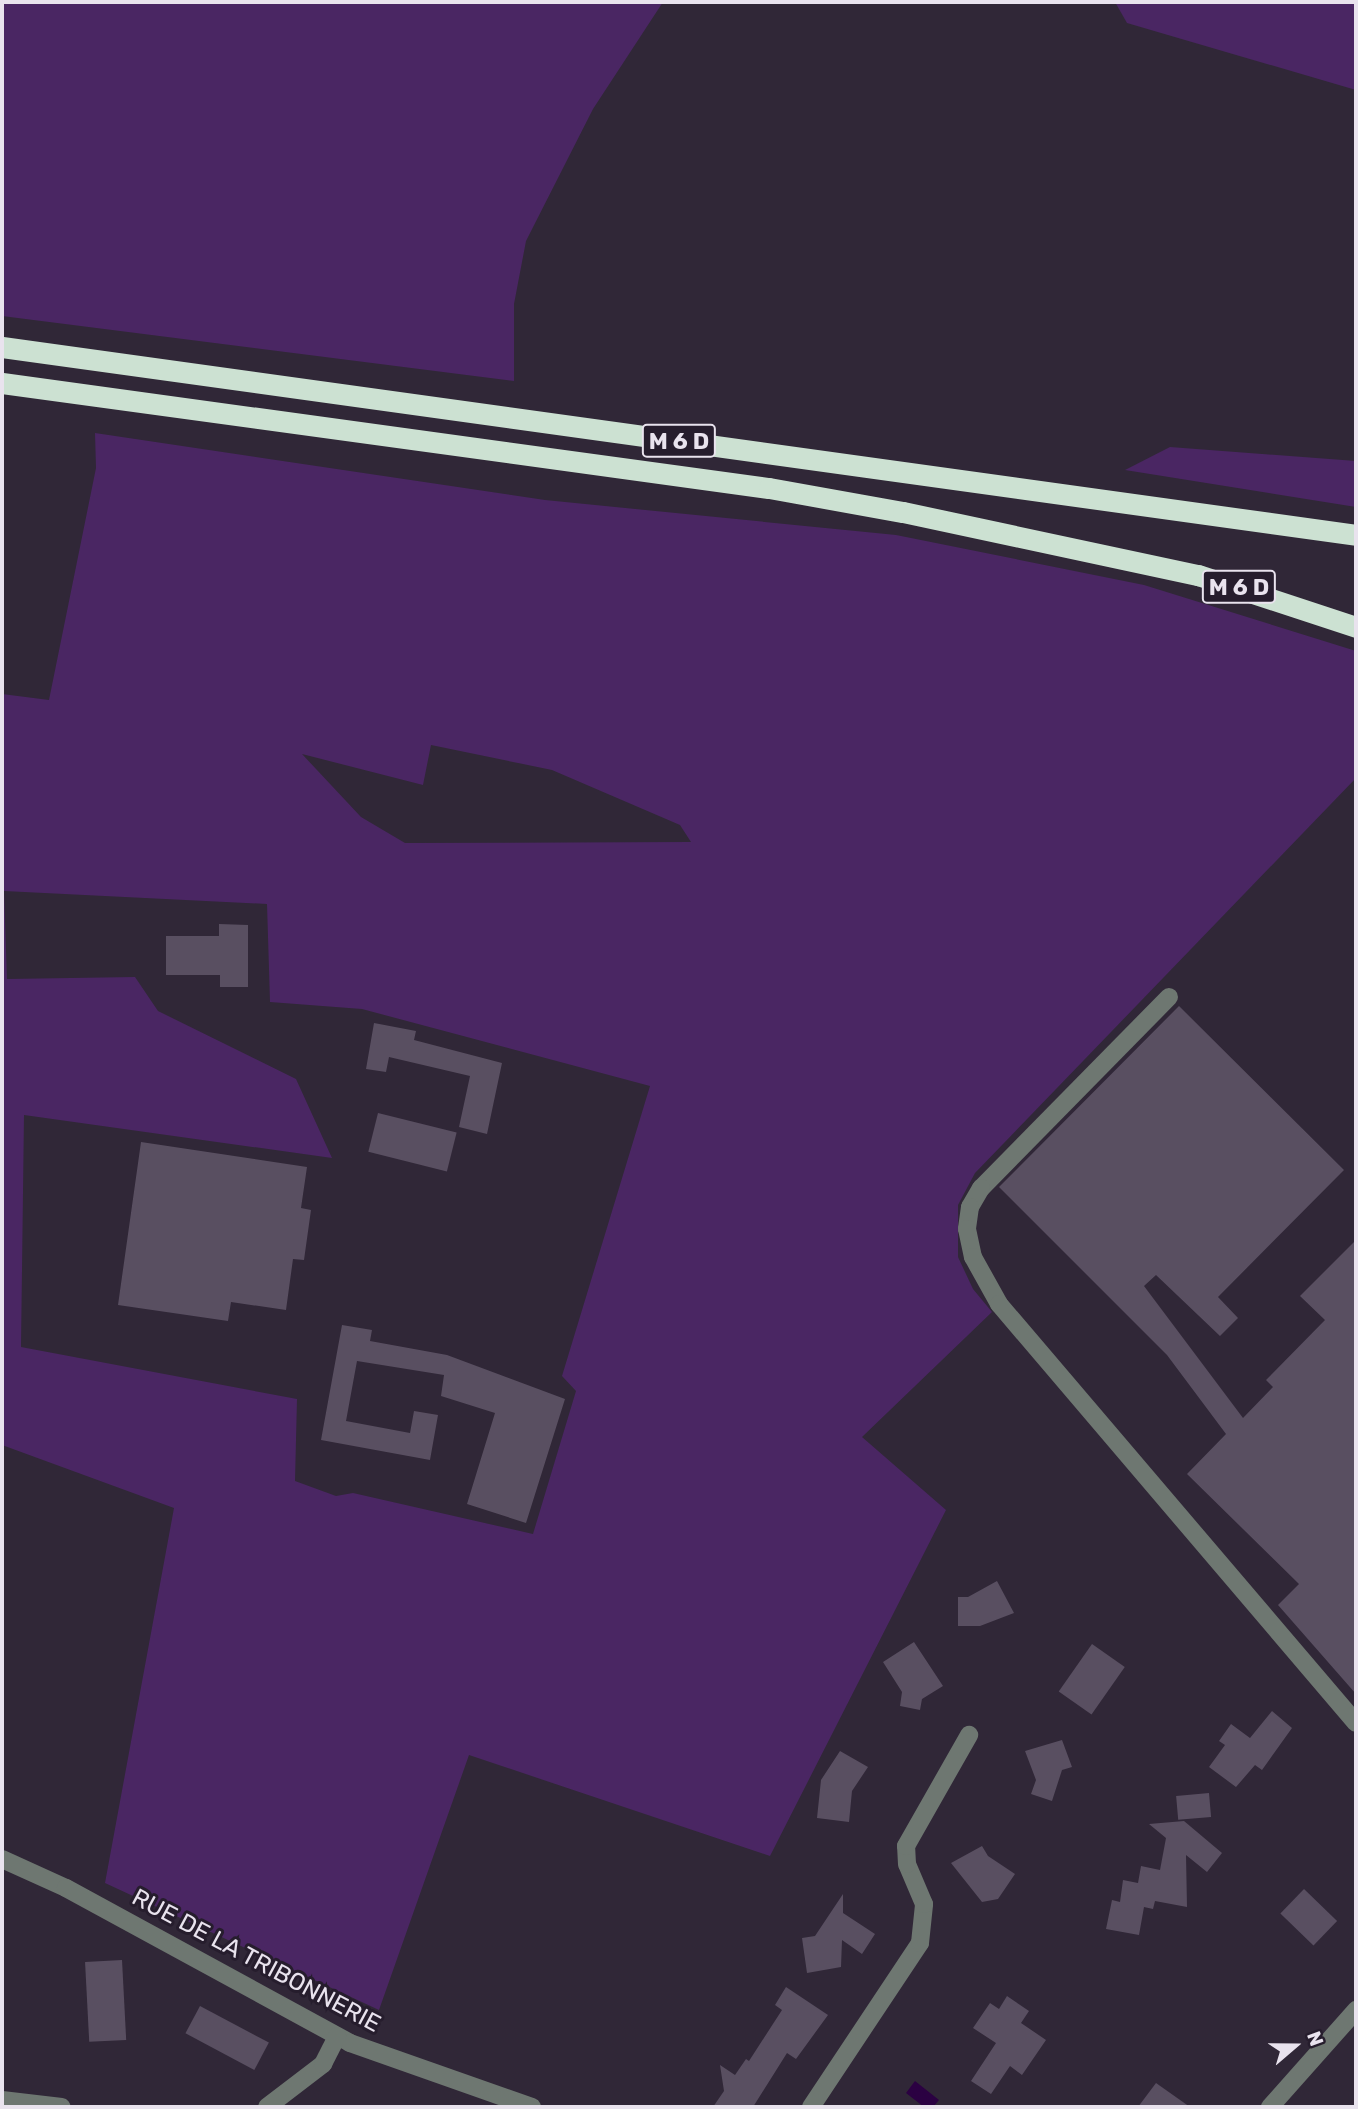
<!DOCTYPE html>
<html>
<head>
<meta charset="utf-8">
<style>
  body { margin:0 }
  #map { position:relative; width:1358px; height:2109px; overflow:hidden; background:#302737; font-family:Rubik,sans-serif }
  div>[style] { position:absolute }
  .green>* { inset:0; background:#4a2663 }
  .water>* { inset:0; background:#2b0142 }
  .building>* { inset:0; background:#594f61; transform-origin:0 0 }
  .minor>* { height:18px; margin:-9px; padding:0 9px; transform-origin:9px; border-radius:9px; background:#6e7771 }
  .highway>* { height:21px; margin:-10.5px; padding:0 10.5px; transform-origin:10.5px; border-radius:10.5px; background:#cce1d2 }
  span { translate:-50% -50%; white-space:nowrap; text-align:center; line-height:1.15; -webkit-text-stroke:6px #261d2d; paint-order:stroke }
  .shield-label span { padding:2px 5px; background:#261d2d; border:2px solid; border-radius:5px; -webkit-text-stroke-width:0 }
  .shield-label { font-size:23px; color:#e9e3ee; font-weight:700 }
  .street-label { font-size:24px; color:#e9e3ee }
  .frame { position:absolute; inset:0; border:4px solid #e9e3ee; pointer-events:none }
  .north { position:absolute; left:1260px; top:2011px; width:70px; height:70px; -webkit-text-stroke:5px #261d2d; paint-order:stroke; rotate:70deg; font-size:19px; font-weight:700; line-height:28px; text-align:center; color:#e9e3ee }
  .north::after { content:''; display:block; margin:auto; width:24px; height:32px; background:#e9e3ee; clip-path:polygon(50% 0,100% 100%,50% 72%,0 100%) }
</style>
</head>
<body>
<div id="map">
  <div class="green">
    <i style="clip-path:polygon(2px 2px,663px 2px,593px 109px,526px 241px,514px 304px,514px 381px,2px 316px)"></i>
    <i style="clip-path:polygon(1115px 2px,1356px 2px,1356px 90px,1127px 23px)"></i>
    <i style="clip-path:polygon(evenodd,95px 433px,545px 500px,896px 535px,1144px 585px,1356px 651px,1356px 778px,975px 1173px,958px 1205px,958px 1257px,973px 1289px,992px 1312px,862px 1437px,946px 1510px,770px 1856px,469px 1755px,379px 2010px,105px 1883px,174px 1508px,2px 1445px,2px 694px,49px 700px,96px 468px,95px 433px,431px 745px,552px 770px,680px 825px,691px 842px,405px 843px,361px 817px,302px 754px,423px 785px,431px 745px,95px 433px,4px 891px,267px 904px,270px 1002px,362px 1009px,650px 1086px,562px 1376px,576px 1391px,533px 1534px,353px 1493px,336px 1496px,295px 1481px,297px 1399px,21px 1347px,24px 1115px,332px 1158px,296px 1079px,158px 1011px,135px 977px,7px 979px,4px 891px)"></i>
    <i style="clip-path:polygon(1170px 447px,1356px 461px,1356px 507px,1125px 470px)"></i>
  </div>
  <div class="water">
    <i style="clip-path:polygon(915px 2081px,939px 2100px,933px 2107px,924px 2107px,906px 2093px)"></i>
  </div>
  <div class="building">
    <i style="clip-path:polygon(219px 924px,248px 925px,248px 987px,220px 987px,220px 975px,166px 975px,166px 936px,219px 936px)"></i>
    <i style="clip-path:polygon(1179px 1006px,1344px 1170px,1218px 1297px,1238px 1318px,1220px 1336px,1156px 1275px,1144px 1286px,1243px 1418px,1273px 1387px,1266px 1380px,1325px 1320px,1300px 1296px,1356px 1240px,1356px 1694px,1278px 1605px,1299px 1584px,1187px 1474px,1226px 1434px,1167px 1355px,999px 1187px)"></i>
    <i style="clip-path:polygon(374px 1023px,416px 1031px,414px 1040px,502px 1063px,487px 1134px,459px 1127px,470px 1076px,389px 1057px,386px 1072px,366px 1069px)"></i>
    <i style="left:378px;top:1113px;width:81px;height:40px;rotate:14deg"></i>
    <i style="clip-path:polygon(141px 1142px,307px 1167px,301px 1208px,311px 1210px,304px 1260px,293px 1259px,286px 1310px,231px 1302px,228px 1321px,118px 1305px)"></i>
    <i style="clip-path:polygon(342px 1325px,372px 1330px,370px 1341px,447px 1355px,565px 1399px,526px 1523px,467px 1504px,495px 1413px,441px 1396px,444px 1375px,357px 1361px,346px 1421px,410px 1433px,414px 1411px,438px 1415px,430px 1460px,321px 1440px)"></i>
    <i style="clip-path:polygon(997px 1581px,1014px 1613px,980px 1626px,958px 1626px,958px 1597px,968px 1597px)"></i>
    <i style="clip-path:polygon(914px 1642px,943px 1686px,922px 1699px,920px 1710px,900px 1706px,902px 1692px,883px 1662px)"></i>
    <i style="left:1092px;top:1644px;width:40px;height:58px;rotate:35deg"></i>
    <i style="clip-path:polygon(1272px 1711px,1292px 1728px,1262px 1770px,1255px 1765px,1236px 1787px,1209px 1767px,1225px 1745px,1219px 1741px,1231px 1724px,1250px 1738px)"></i>
    <i style="clip-path:polygon(1062px 1740px,1072px 1767px,1062px 1770px,1052px 1801px,1031px 1794px,1036px 1780px,1025px 1751px)"></i>
    <i style="clip-path:polygon(840px 1751px,868px 1767px,852px 1791px,849px 1822px,817px 1818px,821px 1780px)"></i>
    <i style="left:1209px;top:1793px;width:24px;height:33px;rotate:85deg"></i>
    <i style="clip-path:polygon(1184px 1821px,1222px 1853px,1207px 1872px,1186px 1855px,1187px 1907px,1155px 1901px,1153px 1909px,1144px 1907px,1139px 1935px,1106px 1929px,1112px 1900px,1120px 1902px,1123px 1880px,1138px 1883px,1141px 1866px,1160px 1870px,1166px 1838px,1149px 1824px)"></i>
    <i style="clip-path:polygon(982px 1846px,988px 1856px,1015px 1874px,998px 1899px,982px 1902px,951px 1863px)"></i>
    <i style="left:1304px;top:1889px;width:46px;height:34px;rotate:44deg"></i>
    <i style="clip-path:polygon(843px 1894px,843px 1913px,875px 1934px,862px 1954px,842px 1940px,841px 1967px,807px 1973px,802px 1938px,815px 1936px)"></i>
    <i style="left:122px;top:1960px;width:80px;height:37px;rotate:87deg"></i>
    <i style="clip-path:polygon(786px 1987px,828px 2015px,796px 2059px,787px 2053px,753px 2107px,713px 2107px,724px 2091px,720px 2065px,735px 2075px,746px 2059px,749px 2061px,782px 2010px,775px 2005px)"></i>
    <i style="clip-path:polygon(1007px 1996px,1029px 2011px,1021px 2023px,1046px 2040px,1022px 2075px,1010px 2066px,991px 2094px,971px 2081px,996px 2043px,973px 2028px,990px 2003px,999px 2009px)"></i>
    <i style="left:200px;top:2006px;width:78px;height:31px;rotate:28deg"></i>
    <i style="clip-path:polygon(1156px 2083px,1190px 2107px,1138px 2107px)"></i>
  </div>
  <div class="minor">
    <i style="left:1169px;top:997px;width:268px;rotate:134.5deg"></i>
    <i style="left:981px;top:1188px;width:22px;rotate:120deg"></i>
    <i style="left:970px;top:1207px;width:22px;rotate:98deg"></i>
    <i style="left:967px;top:1229px;width:29px;rotate:78deg"></i>
    <i style="left:973px;top:1257px;width:54px;rotate:61deg"></i>
    <i style="left:999px;top:1304px;width:550px;rotate:49.57deg"></i>
    <i style="left:2px;top:1859px;width:70px;rotate:24.4deg"></i>
    <i style="left:66px;top:1888px;width:324px;rotate:28.6deg"></i>
    <i style="left:350px;top:2043px;width:193px;rotate:19.4deg"></i>
    <i style="left:2px;top:2100px;width:60px;rotate:6.7deg"></i>
    <i style="left:267px;top:2107px;width:71px;rotate:-37.5deg"></i>
    <i style="left:323px;top:2064px;width:31px;rotate:-63deg"></i>
    <i style="left:811px;top:2107px;width:197px;rotate:-56.4deg"></i>
    <i style="left:920px;top:1943px;width:39px;rotate:-84deg"></i>
    <i style="left:924px;top:1904px;width:43px;rotate:-113deg"></i>
    <i style="left:907px;top:1864px;width:18px;rotate:-93deg"></i>
    <i style="left:906px;top:1846px;width:128px;rotate:-60.4deg"></i>
    <i style="left:1270px;top:2107px;width:130px;rotate:-48.4deg"></i>
  </div>
  <div class="highway">
    <i style="left:2px;top:347px;width:1367px;rotate:7.9deg"></i>
    <i style="left:2px;top:383px;width:774px;rotate:7.8deg"></i>
    <i style="left:769px;top:488px;width:136px;rotate:10.2deg"></i>
    <i style="left:903px;top:512px;width:302px;rotate:12.1deg"></i>
    <i style="left:1198px;top:575px;width:166px;rotate:18.2deg"></i>
  </div>
  <div class="shield-label">
    <span style="left:679px;top:441px">M 6 D</span>
    <span style="left:1239px;top:587px">M 6 D</span>
  </div>
  <div class="street-label">
    <span style="left:256px;top:1961px;rotate:28deg">RUE DE LA TRIBONNERIE</span>
  </div>
  <div class="frame"></div>
  <div class="north">N</div>
</div>
</body>
</html>
